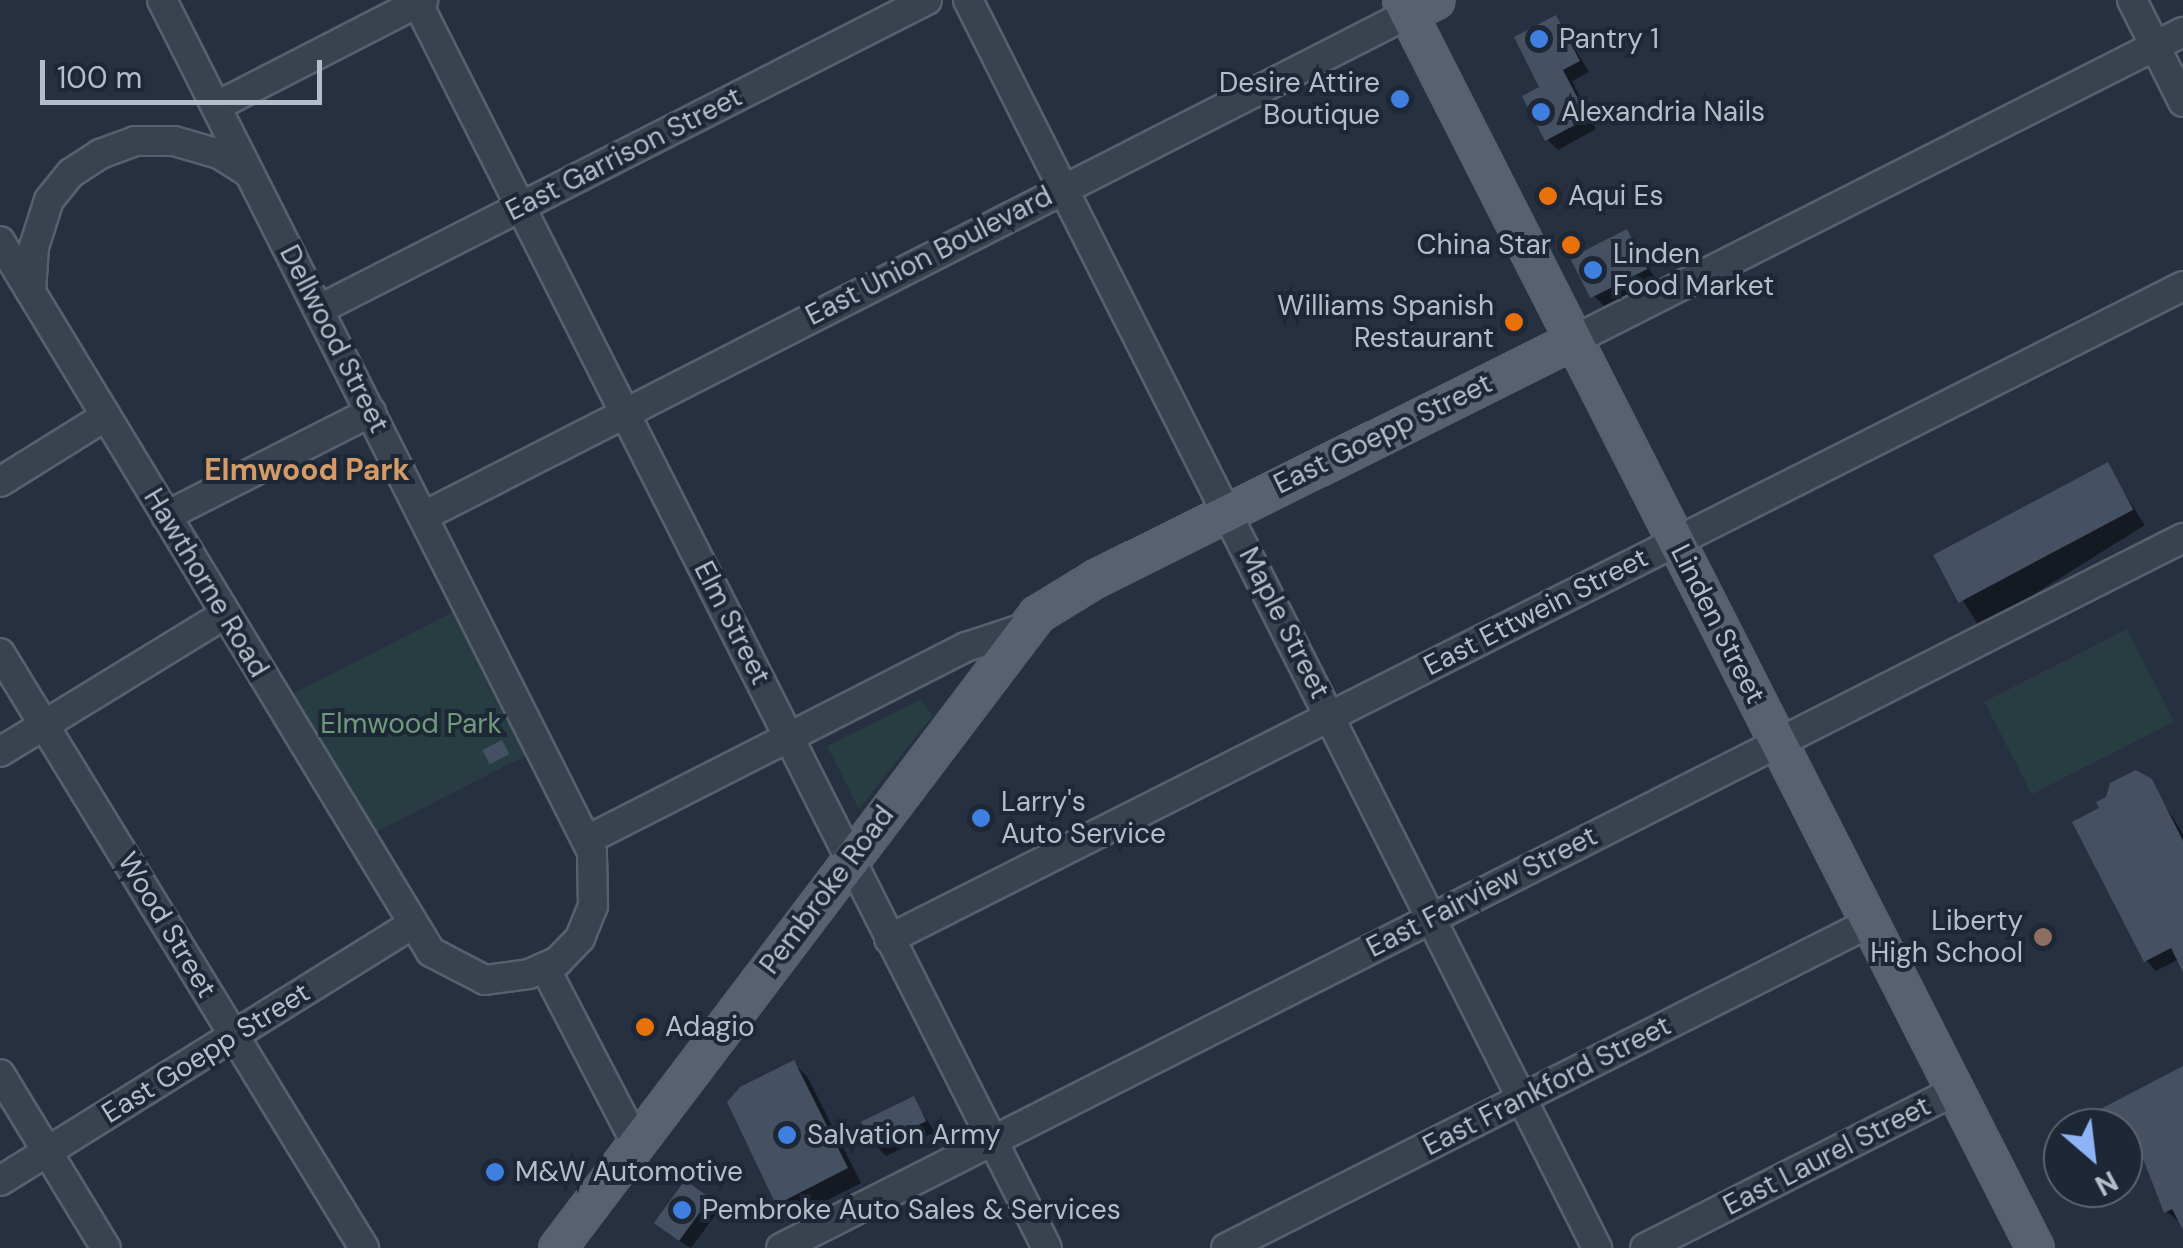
<!DOCTYPE html>
<html>
<head>
<meta charset="utf-8">
<style>
  body { margin:0 }
  #map { position:relative; width:2183px; height:1248px; overflow:hidden; background:#263040; font-family:"DM Sans",sans-serif }
  div>[style] { position:absolute }
  .green>* { inset:0; background:#283d41; transform-origin:0 0 }
  .shadow>* { inset:0; background:#0007; transform-origin:0 0 }
  .building>* { inset:0; background:#455062; transform-origin:0 0 }
  .roads { filter:drop-shadow(2px 0 #58606d) drop-shadow(-2px 0 #58606d) drop-shadow(0 2px #58606d) drop-shadow(0 -2px #58606d) }
  .minor>* { height:28px; margin:-14px; padding:0 14px; transform-origin:14px; border-radius:14px; background:#3a4250 }
  .major>* { height:35px; margin:-17.5px; padding:0 17.5px; transform-origin:17.5px; border-radius:17.5px; background:#586170 }
  .dots>* { width:28px; height:28px; translate:-50% -50%; box-sizing:border-box; border:5px solid #1e2735; border-radius:50% }
  span { translate:-50% -50%; white-space:nowrap; text-align:center; line-height:1.15; -webkit-text-stroke:8px #1e2735; paint-order:stroke }
  .poi-label { font-size:28px; color:#b6bdca }
  .left { translate:0 -50%; text-align:left }
  .right { translate:-100% -50%; text-align:right }
  .street-label { font-size:28px; color:#b6bdca }
  .park-label { font-size:28px; color:#6e9b7a }
  .neighbourhood-label { font-size:30px; color:#d49b67; font-weight:700 }
  .north { position:absolute; left:2043px; top:1108px; width:100px; height:100px; box-sizing:border-box; background:#1e2735; border:2px solid #5b6371; border-radius:50%; rotate:152deg; font-size:28px; font-weight:700; line-height:40px; text-align:center; color:#b6bdca }
  .north::after { content:''; display:block; margin:auto; width:35px; height:45px; background:#8eb3f7; clip-path:polygon(50% 0,100% 100%,50% 72%,0 100%) }
  .scale { position:absolute; left:40px; top:60px; width:282px; height:45px; box-sizing:border-box; border:5px solid #b6bdca; border-top:0; padding-left:12px; font-size:30px; line-height:35px; white-space:nowrap; color:#b6bdca; -webkit-text-stroke:8px #1e2735; paint-order:stroke }
</style>
</head>
<body>
<div id="map">
  <div class="green">
    <i style="left:455px;top:611px;width:161px;height:183px;rotate:63deg"></i>
    <i style="left:2127px;top:629px;width:104px;height:160px;rotate:63deg"></i>
    <i style="clip-path:polygon(920px 700px,933px 715px,859px 809px,827px 746px)"></i>
  </div>
  <div class="shadow">
    <i style="clip-path:polygon(1556px 18px,1589px 72px,1572px 81px,1596px 129px,1558px 150px,1547px 139px,1543px 88px)"></i>
    <i style="clip-path:polygon(1627px 232px,1656px 280px,1604px 306px,1593px 295px)"></i>
    <i style="left:2107px;top:465px;width:71px;height:194px;rotate:58deg"></i>
    <i style="clip-path:polygon(2150px 781px,2183px 834px,2183px 967px,2179px 959px,2156px 971px,2146px 960px)"></i>
    <i style="clip-path:polygon(794px 1063px,808px 1078px,861px 1183px,792px 1218px,778px 1203px)"></i>
    <i style="clip-path:polygon(2183px 1069px,2183px 1225px,2166px 1211px,2139px 1142px,2123px 1150px,2123px 1128px)"></i>
    <i style="clip-path:polygon(913px 1099px,935px 1132px,886px 1156px,875px 1145px)"></i>
    <i style="clip-path:polygon(708px 1200px,719px 1210px,691px 1248px,667px 1233px)"></i>
  </div>
  <div class="building">
    <i style="clip-path:polygon(1556px 15px,1580px 61px,1563px 70px,1588px 118px,1545px 141px,1522px 96px,1539px 87px,1514px 37px)"></i>
    <i style="left:1627px;top:229px;width:45px;height:64px;rotate:63deg"></i>
    <i style="left:2108px;top:462px;width:54px;height:198px;rotate:62deg"></i>
    <i style="left:502px;top:740px;width:16px;height:22px;rotate:63deg"></i>
    <i style="clip-path:polygon(2136px 770px,2152px 779px,2183px 841px,2183px 972px,2171px 948px,2144px 962px,2072px 822px,2099px 808px,2096px 802px,2106px 797px,2110px 783px)"></i>
    <i style="clip-path:polygon(794px 1060px,848px 1168px,776px 1205px,727px 1102px,740px 1087px)"></i>
    <i style="clip-path:polygon(2183px 1066px,2183px 1230px,2172px 1209px,2164px 1213px,2132px 1130px,2098px 1128px,2091px 1114px)"></i>
    <i style="left:914px;top:1096px;width:28px;height:59px;rotate:64deg"></i>
    <i style="left:685px;top:1180px;width:31px;height:53px;rotate:36deg"></i>
  </div>
  <div class="roads">
    <div class="minor">
      <i style="left:416px;top:0;width:1398px;rotate:63.18deg"></i>
      <i style="left:968px;top:0;width:1398px;rotate:63.25deg"></i>
      <i style="left:2132px;top:0;width:114px;rotate:63.4deg"></i>
      <i style="left:217px;top:106px;width:232px;rotate:-27.2deg"></i>
      <i style="left:0;top:241px;width:831px;rotate:58.78deg"></i>
      <i style="left:431px;top:952px;width:61px;rotate:27.4deg"></i>
      <i style="left:485px;top:980px;width:44px;rotate:-7.8deg"></i>
      <i style="left:529px;top:974px;width:32px;rotate:-24deg"></i>
      <i style="left:558px;top:961px;width:32px;rotate:-46deg"></i>
      <i style="left:580px;top:938px;width:35px;rotate:-68deg"></i>
      <i style="left:593px;top:906px;width:54px;rotate:-91.1deg"></i>
      <i style="left:592px;top:852px;width:954px;rotate:-116.78deg"></i>
      <i style="left:31px;top:292px;width:45px;rotate:-86.2deg"></i>
      <i style="left:34px;top:247px;width:49px;rotate:-72.3deg"></i>
      <i style="left:49px;top:200px;width:35px;rotate:-51deg"></i>
      <i style="left:71px;top:173px;width:35px;rotate:-33deg"></i>
      <i style="left:100px;top:154px;width:37px;rotate:-20deg"></i>
      <i style="left:135px;top:141px;width:39px"></i>
      <i style="left:174px;top:141px;width:47px;rotate:16.1deg"></i>
      <i style="left:219px;top:154px;width:34px;rotate:32deg"></i>
      <i style="left:320px;top:309px;width:681px;rotate:-26.98deg"></i>
      <i style="left:1572px;top:341px;width:685px;rotate:-26.83deg"></i>
      <i style="left:0;top:482px;width:125px;rotate:-31.9deg"></i>
      <i style="left:166px;top:516px;width:230px;rotate:-26.9deg"></i>
      <i style="left:424px;top:516px;width:1105px;rotate:-27.03deg"></i>
      <i style="left:0;top:653px;width:698px;rotate:58.54deg"></i>
      <i style="left:0;top:752px;width:263px;rotate:-31.5deg"></i>
      <i style="left:587px;top:840px;width:425px;rotate:-27deg"></i>
      <i style="left:966px;top:647px;width:61px;rotate:-18.1deg"></i>
      <i style="left:889px;top:939px;width:1449px;rotate:-26.78deg"></i>
      <i style="left:545px;top:968px;width:197px;rotate:62.5deg"></i>
      <i style="left:0;top:1074px;width:204px;rotate:58.7deg"></i>
      <i style="left:0;top:1181px;width:485px;rotate:-31.9deg"></i>
      <i style="left:781px;top:1248px;width:1572px;rotate:-26.86deg"></i>
      <i style="left:1226px;top:1248px;width:720px;rotate:-26.81deg"></i>
      <i style="left:1645px;top:1248px;width:347px;rotate:-26.9deg"></i>
    </div>
    <div class="major">
      <i style="left:1401px;top:0;width:1400px;rotate:63.07deg"></i>
      <i style="left:1408px;top:14px;width:31px;rotate:-27deg"></i>
      <i style="left:557px;top:1248px;width:795px;rotate:-52.87deg"></i>
      <i style="left:1037px;top:614px;width:69px;rotate:-31.4deg"></i>
      <i style="left:1096px;top:578px;width:532px;rotate:-26.47deg"></i>
    </div>
  </div>
  <div class="dots">
    <i style="left:1539px;top:39px;background:#3f7fe0"></i>
    <i style="left:1400px;top:99px;background:#3f7fe0"></i>
    <i style="left:1541px;top:112px;background:#3f7fe0"></i>
    <i style="left:1548px;top:196px;background:#e8710a"></i>
    <i style="left:1571px;top:245px;background:#e8710a"></i>
    <i style="left:1593px;top:270px;background:#3f7fe0"></i>
    <i style="left:1514px;top:322px;background:#e8710a"></i>
    <i style="left:981px;top:818px;background:#3f7fe0"></i>
    <i style="left:2043px;top:937px;background:#8d6e63"></i>
    <i style="left:645px;top:1027px;background:#e8710a"></i>
    <i style="left:787px;top:1135px;background:#3f7fe0"></i>
    <i style="left:495px;top:1172px;background:#3f7fe0"></i>
    <i style="left:682px;top:1210px;background:#3f7fe0"></i>
  </div>
  <div class="poi-label">
    <span class="left" style="left:1559px;top:39px">Pantry 1</span>
    <span class="right" style="left:1380px;top:99px">Desire Attire<br>Boutique</span>
    <span class="left" style="left:1561px;top:112px">Alexandria Nails</span>
    <span class="left" style="left:1568px;top:196px">Aqui Es</span>
    <span class="right" style="left:1551px;top:245px">China Star</span>
    <span class="left" style="left:1613px;top:270px">Linden<br>Food Market</span>
    <span class="right" style="left:1494px;top:322px">Williams Spanish<br>Restaurant</span>
    <span class="left" style="left:1001px;top:818px">Larry's<br>Auto Service</span>
    <span class="right" style="left:2023px;top:937px">Liberty<br>High School</span>
    <span class="left" style="left:665px;top:1027px">Adagio</span>
    <span class="left" style="left:807px;top:1135px">Salvation Army</span>
    <span class="left" style="left:515px;top:1172px">M&amp;W Automotive</span>
    <span class="left" style="left:702px;top:1210px">Pembroke Auto Sales &amp; Services</span>
  </div>
  <div class="street-label">
    <span style="left:624px;top:154px;rotate:-27deg">East Garrison Street</span>
    <span style="left:929px;top:256px;rotate:-27deg">East Union Boulevard</span>
    <span style="left:334px;top:339px;rotate:63deg">Dellwood Street</span>
    <span style="left:1383px;top:434px;rotate:-26deg">East Goepp Street</span>
    <span style="left:206px;top:583px;rotate:59deg">Hawthorne Road</span>
    <span style="left:1536px;top:612px;rotate:-27deg">East Ettwein Street</span>
    <span style="left:732px;top:623px;rotate:63deg">Elm Street</span>
    <span style="left:1284px;top:623px;rotate:63deg">Maple Street</span>
    <span style="left:1718px;top:624px;rotate:63deg">Linden Street</span>
    <span style="left:827px;top:890px;rotate:-53deg">Pembroke Road</span>
    <span style="left:1482px;top:892px;rotate:-27deg">East Fairview Street</span>
    <span style="left:167px;top:925px;rotate:59deg">Wood Street</span>
    <span style="left:206px;top:1053px;rotate:-32deg">East Goepp Street</span>
    <span style="left:1547px;top:1086px;rotate:-27deg">East Frankford Street</span>
    <span style="left:1827px;top:1156px;rotate:-27deg">East Laurel Street</span>
  </div>
  <div class="park-label">
    <span style="left:411px;top:724px">Elmwood Park</span>
  </div>
  <div class="neighbourhood-label">
    <span style="left:307px;top:470px">Elmwood Park</span>
  </div>
  <div class="north">N</div>
  <div class="scale">100 m</div>
</div>
</body>
</html>
